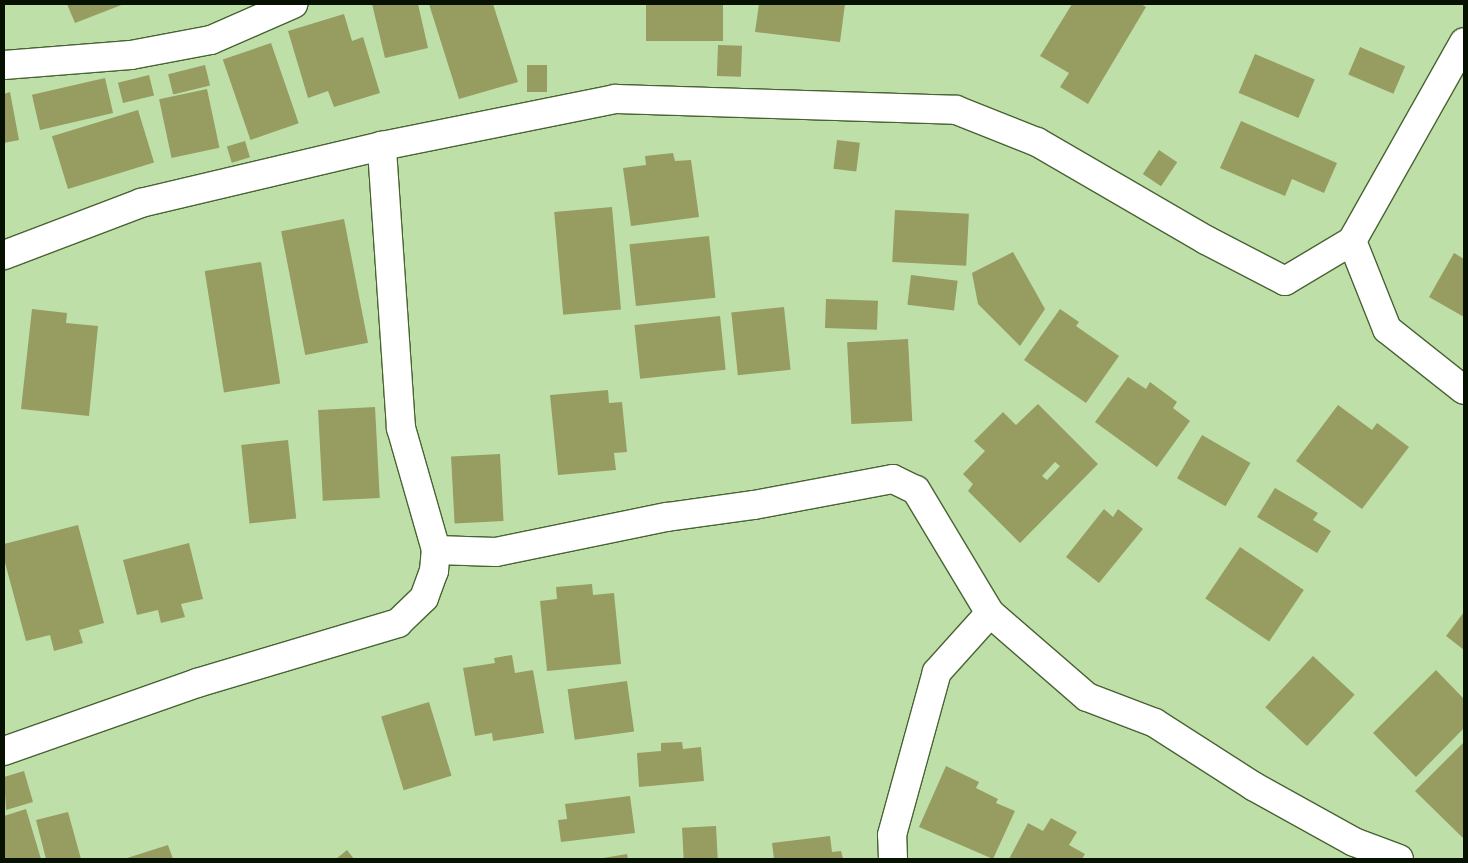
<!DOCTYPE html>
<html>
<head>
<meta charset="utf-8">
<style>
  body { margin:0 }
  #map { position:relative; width:1468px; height:863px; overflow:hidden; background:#bfdfa9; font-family:"DM Sans",sans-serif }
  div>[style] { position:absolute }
  .building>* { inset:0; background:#979c61; transform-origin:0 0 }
  .roads { filter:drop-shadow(1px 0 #486332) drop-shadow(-1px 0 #486332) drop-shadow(0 1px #486332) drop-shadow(0 -1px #486332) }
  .minor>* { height:28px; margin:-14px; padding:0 14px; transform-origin:14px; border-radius:14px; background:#fff }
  span { translate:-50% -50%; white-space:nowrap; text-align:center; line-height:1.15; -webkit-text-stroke:5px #eafadf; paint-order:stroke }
  .frame { position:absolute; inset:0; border:5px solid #071101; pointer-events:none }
</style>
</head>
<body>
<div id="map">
  <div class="building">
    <i style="clip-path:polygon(67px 4px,124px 4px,75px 23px)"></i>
    <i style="clip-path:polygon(372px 4px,418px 4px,428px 48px,385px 58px)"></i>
    <i style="clip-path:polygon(429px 4px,493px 4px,518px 82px,459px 99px)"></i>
    <i style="left:646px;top:4px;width:77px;height:37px"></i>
    <i style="clip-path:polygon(759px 4px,845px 4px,840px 42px,755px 32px)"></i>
    <i style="clip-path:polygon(1072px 4px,1141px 4px,1146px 7px,1088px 104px,1060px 87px,1069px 73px,1040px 56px)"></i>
    <i style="clip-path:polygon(344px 14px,352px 41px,363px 37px,380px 93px,334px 107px,328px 91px,308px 98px,288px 31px)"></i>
    <i style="left:271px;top:43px;width:85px;height:51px;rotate:71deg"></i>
    <i style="left:718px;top:45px;width:24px;height:31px;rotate:2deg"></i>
    <i style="left:1360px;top:47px;width:49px;height:30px;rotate:23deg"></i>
    <i style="left:1255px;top:54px;width:65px;height:42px;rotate:23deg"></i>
    <i style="left:205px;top:65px;width:21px;height:38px;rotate:76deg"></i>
    <i style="left:527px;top:65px;width:20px;height:27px"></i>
    <i style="left:149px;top:75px;width:21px;height:32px;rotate:76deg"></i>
    <i style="left:105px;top:78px;width:36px;height:75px;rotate:77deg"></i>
    <i style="left:207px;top:89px;width:60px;height:49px;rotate:78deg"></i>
    <i style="clip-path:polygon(10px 92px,19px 140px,4px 143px,4px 94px)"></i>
    <i style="left:138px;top:110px;width:55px;height:90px;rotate:73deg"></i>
    <i style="clip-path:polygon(1241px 121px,1337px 163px,1324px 193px,1292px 179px,1285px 196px,1220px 168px)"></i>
    <i style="left:837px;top:140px;width:23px;height:29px;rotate:7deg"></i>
    <i style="left:245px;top:141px;width:17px;height:19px;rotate:73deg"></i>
    <i style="left:1159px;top:150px;width:22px;height:29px;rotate:34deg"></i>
    <i style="clip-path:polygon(673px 153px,675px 161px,691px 160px,699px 217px,631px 226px,623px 168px,646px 165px,645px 156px)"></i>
    <i style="left:612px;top:207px;width:103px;height:58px;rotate:85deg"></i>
    <i style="left:895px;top:210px;width:74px;height:52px;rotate:3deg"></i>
    <i style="left:344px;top:219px;width:126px;height:64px;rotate:79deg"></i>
    <i style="left:709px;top:236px;width:62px;height:80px;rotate:84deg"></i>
    <i style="clip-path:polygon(1013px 252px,1045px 309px,1020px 346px,978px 304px,972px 273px)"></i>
    <i style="clip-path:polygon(1454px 253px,1464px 259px,1464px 317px,1429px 297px)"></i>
    <i style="left:261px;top:262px;width:123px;height:57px;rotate:81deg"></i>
    <i style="left:911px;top:275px;width:47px;height:30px;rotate:7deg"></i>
    <i style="left:826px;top:299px;width:52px;height:29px;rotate:2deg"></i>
    <i style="left:784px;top:307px;width:63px;height:53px;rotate:84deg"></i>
    <i style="clip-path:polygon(32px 309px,67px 313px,66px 323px,98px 326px,89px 416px,21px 409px)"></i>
    <i style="clip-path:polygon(1060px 309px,1079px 322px,1076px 326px,1119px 356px,1086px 403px,1024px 360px)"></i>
    <i style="left:720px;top:316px;width:54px;height:86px;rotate:84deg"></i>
    <i style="left:908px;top:339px;width:82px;height:61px;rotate:87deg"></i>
    <i style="clip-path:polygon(1128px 377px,1146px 389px,1150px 382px,1177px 402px,1173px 408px,1190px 421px,1157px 467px,1095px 422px)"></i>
    <i style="clip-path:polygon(608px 390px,609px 403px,622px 402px,627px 452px,614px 453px,616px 470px,558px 475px,550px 395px)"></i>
    <i style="clip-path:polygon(evenodd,1038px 404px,1098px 464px,1020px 543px,968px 491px,973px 484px,963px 474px,985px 451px,974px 441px,1003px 412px,1016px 425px,1038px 404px,1055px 462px,1060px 466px,1047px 480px,1042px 476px,1055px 462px)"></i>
    <i style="clip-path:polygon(1338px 405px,1372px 430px,1377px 423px,1409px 447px,1362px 509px,1296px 461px)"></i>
    <i style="left:375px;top:407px;width:91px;height:57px;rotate:87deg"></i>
    <i style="left:1202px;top:435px;width:56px;height:50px;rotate:30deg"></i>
    <i style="left:288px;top:440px;width:79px;height:47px;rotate:84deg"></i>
    <i style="left:500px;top:454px;width:67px;height:49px;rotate:87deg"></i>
    <i style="clip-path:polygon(1275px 488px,1318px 513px,1313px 520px,1331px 531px,1317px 553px,1257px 517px)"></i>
    <i style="clip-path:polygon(1104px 509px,1113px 517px,1118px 509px,1143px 529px,1099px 583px,1066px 557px)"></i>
    <i style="clip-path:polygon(78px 525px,104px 623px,79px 630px,83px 643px,54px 651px,50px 635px,26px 641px,4px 559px,4px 544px)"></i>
    <i style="clip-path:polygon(189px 543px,203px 599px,181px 604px,185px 617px,161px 623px,158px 610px,137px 615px,123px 560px)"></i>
    <i style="left:1240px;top:547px;width:77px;height:62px;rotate:34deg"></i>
    <i style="clip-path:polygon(592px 584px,593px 595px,614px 593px,621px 664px,547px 671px,540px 601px,557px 599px,556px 587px)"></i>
    <i style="clip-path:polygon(1464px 612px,1464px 650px,1446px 636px)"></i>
    <i style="clip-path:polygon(512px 655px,515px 673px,533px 670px,544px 733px,493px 741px,492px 733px,475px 736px,463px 668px,495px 663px,494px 658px)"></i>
    <i style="left:1313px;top:656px;width:57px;height:70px;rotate:43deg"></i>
    <i style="clip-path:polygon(1436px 670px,1464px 699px,1464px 728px,1416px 777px,1373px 733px)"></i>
    <i style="left:627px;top:681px;width:51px;height:60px;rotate:82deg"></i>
    <i style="left:429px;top:702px;width:77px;height:50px;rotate:73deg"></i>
    <i style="clip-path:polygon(682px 742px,683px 749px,701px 747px,704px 781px,639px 787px,637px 753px,661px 751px,661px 743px)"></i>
    <i style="clip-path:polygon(1464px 742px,1464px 839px,1415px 791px)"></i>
    <i style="clip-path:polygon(946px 766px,979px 782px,976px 788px,998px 799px,996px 803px,1015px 811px,993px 859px,919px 827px)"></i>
    <i style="clip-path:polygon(24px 771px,33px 802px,6px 810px,4px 777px)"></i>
    <i style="clip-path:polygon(630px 796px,635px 833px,561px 842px,558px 820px,567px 819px,565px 804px)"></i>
    <i style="clip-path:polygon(26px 809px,41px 859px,4px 859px,4px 816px)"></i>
    <i style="clip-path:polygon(68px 812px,81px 859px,46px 859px,36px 820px)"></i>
    <i style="clip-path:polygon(1051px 818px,1077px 832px,1069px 845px,1085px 854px,1082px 859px,1009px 859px,1028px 823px,1043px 831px)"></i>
    <i style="left:716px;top:826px;width:33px;height:34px;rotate:87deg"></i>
    <i style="clip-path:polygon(830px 836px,832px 852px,841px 851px,843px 859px,774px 859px,772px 843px)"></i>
    <i style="clip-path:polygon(168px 845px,173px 859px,124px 859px)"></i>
    <i style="clip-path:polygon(347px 850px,354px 859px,336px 859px)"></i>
    <i style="clip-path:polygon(627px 854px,628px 859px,603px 859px,603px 858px)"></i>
  </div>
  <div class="roads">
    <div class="minor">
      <i style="left:4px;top:65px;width:127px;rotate:-4.5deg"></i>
      <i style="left:131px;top:55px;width:81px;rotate:-10.6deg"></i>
      <i style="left:211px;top:40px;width:90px;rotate:-23.7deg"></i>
      <i style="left:1352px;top:241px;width:95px;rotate:68.3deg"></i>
      <i style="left:1387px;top:329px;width:98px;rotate:38.4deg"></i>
      <i style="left:4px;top:255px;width:147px;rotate:-20.8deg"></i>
      <i style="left:141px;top:203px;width:248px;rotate:-13.3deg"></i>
      <i style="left:382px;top:146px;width:238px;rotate:-11.4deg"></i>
      <i style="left:615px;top:99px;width:341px;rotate:1.8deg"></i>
      <i style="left:956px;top:110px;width:87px;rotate:21.6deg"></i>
      <i style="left:1037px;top:142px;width:195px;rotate:30.1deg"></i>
      <i style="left:1206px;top:240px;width:89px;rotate:27.4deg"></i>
      <i style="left:1285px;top:281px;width:78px;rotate:-30.8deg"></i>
      <i style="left:1352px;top:241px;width:228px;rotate:-60.6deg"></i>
      <i style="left:436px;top:550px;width:60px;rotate:1.9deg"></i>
      <i style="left:496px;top:552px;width:175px;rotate:-11.6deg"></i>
      <i style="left:667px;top:517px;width:88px;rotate:-7.9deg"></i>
      <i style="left:754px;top:505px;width:141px;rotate:-10.6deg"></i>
      <i style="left:893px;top:479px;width:25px;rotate:26deg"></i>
      <i style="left:916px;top:490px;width:144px;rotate:59deg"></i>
      <i style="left:990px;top:613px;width:128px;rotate:40.9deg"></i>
      <i style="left:1087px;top:697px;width:73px;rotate:20.9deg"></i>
      <i style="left:1155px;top:723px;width:117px;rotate:32.7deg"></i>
      <i style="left:1253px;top:786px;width:115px;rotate:29deg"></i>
      <i style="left:1354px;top:842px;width:48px;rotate:20.7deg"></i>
      <i style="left:4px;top:751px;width:205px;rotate:-19.4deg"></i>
      <i style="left:197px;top:683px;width:210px;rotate:-16.6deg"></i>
      <i style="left:398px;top:623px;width:36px;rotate:-44deg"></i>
      <i style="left:424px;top:598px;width:29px;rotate:-70deg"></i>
      <i style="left:434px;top:571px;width:21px;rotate:-85deg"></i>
      <i style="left:436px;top:550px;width:127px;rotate:-106deg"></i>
      <i style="left:401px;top:428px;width:283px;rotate:-93.9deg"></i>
      <i style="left:893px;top:859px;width:24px;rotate:-92deg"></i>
      <i style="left:892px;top:835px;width:169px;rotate:-74.6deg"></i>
      <i style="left:937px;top:672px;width:79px;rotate:-48.1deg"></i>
    </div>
  </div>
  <div class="frame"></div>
</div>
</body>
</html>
